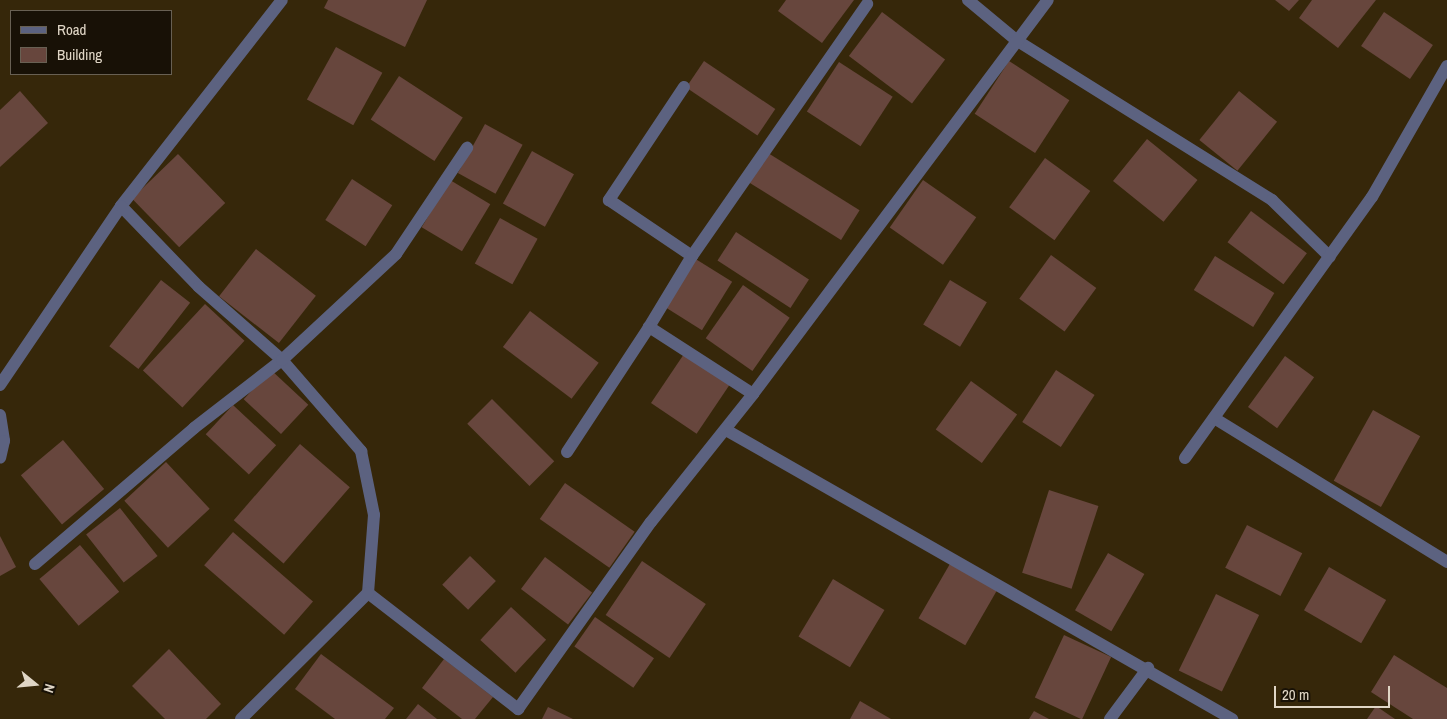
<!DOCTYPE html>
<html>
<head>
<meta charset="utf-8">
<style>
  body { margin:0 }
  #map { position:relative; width:1447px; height:719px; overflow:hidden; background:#36270a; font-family:"Archivo Narrow",sans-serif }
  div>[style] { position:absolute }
  .building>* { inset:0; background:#67463d; transform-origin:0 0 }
  .minor>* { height:12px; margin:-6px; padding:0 6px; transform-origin:6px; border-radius:6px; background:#5c6280 }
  span { translate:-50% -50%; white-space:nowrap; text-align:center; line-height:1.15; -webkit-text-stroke:4.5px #181106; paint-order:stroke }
  .legend { position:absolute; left:10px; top:10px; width:162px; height:65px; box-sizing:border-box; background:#181106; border:1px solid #686053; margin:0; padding:6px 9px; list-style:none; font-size:15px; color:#e0d6c6 }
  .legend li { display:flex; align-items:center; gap:10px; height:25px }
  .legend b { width:25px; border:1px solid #686053 }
  .north { position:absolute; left:10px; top:659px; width:50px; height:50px; -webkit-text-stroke:4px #181106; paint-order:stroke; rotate:107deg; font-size:14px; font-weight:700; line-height:20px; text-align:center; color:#e0d6c6 }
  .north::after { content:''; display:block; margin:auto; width:18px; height:22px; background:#e0d6c6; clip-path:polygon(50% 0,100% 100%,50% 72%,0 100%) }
  .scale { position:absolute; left:1274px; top:686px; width:116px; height:22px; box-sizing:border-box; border:2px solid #e0d6c6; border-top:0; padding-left:6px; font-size:15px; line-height:18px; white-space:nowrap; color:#e0d6c6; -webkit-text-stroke:4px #181106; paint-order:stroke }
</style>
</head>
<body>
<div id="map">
  <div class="building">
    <i style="clip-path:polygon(328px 0,427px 0,405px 47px,324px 8px)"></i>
    <i style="clip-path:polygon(786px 0,854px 0,822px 43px,778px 11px)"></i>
    <i style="clip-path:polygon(1275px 0,1299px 0,1289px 11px)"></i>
    <i style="clip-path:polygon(1312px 0,1376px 0,1338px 48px,1299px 18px)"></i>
    <i style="left:882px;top:12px;width:79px;height:55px;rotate:37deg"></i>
    <i style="left:1384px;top:12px;width:59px;height:41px;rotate:34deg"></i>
    <i style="left:336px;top:47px;width:53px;height:60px;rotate:29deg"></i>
    <i style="left:704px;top:61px;width:86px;height:32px;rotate:34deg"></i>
    <i style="left:1009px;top:61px;width:72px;height:63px;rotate:33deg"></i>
    <i style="left:839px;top:62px;width:64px;height:59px;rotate:33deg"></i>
    <i style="left:399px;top:76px;width:76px;height:52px;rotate:33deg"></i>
    <i style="clip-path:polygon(20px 91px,48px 123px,0 167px,0 110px)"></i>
    <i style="left:1239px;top:91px;width:49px;height:63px;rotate:39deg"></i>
    <i style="left:485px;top:124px;width:43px;height:56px;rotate:29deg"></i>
    <i style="left:1147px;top:139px;width:65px;height:54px;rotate:39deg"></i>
    <i style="left:532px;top:151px;width:48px;height:60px;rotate:29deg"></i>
    <i style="left:768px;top:153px;width:108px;height:35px;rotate:32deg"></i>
    <i style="left:178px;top:154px;width:68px;height:64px;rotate:46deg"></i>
    <i style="left:1045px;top:158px;width:56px;height:61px;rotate:36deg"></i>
    <i style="left:352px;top:179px;width:48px;height:49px;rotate:33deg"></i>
    <i style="left:450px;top:180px;width:47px;height:55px;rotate:31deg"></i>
    <i style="left:923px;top:180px;width:65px;height:58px;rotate:35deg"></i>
    <i style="left:1251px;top:211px;width:70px;height:39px;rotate:37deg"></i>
    <i style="left:500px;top:218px;width:43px;height:52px;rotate:29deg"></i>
    <i style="left:736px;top:232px;width:87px;height:34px;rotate:33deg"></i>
    <i style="left:256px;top:249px;width:76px;height:60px;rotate:38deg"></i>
    <i style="left:1051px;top:255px;width:56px;height:54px;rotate:36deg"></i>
    <i style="left:1215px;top:256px;width:70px;height:40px;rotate:32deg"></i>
    <i style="left:694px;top:258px;width:45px;height:57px;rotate:32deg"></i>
    <i style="left:161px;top:280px;width:37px;height:84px;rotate:38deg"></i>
    <i style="left:950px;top:280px;width:43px;height:52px;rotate:31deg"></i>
    <i style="left:743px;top:285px;width:57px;height:65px;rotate:35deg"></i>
    <i style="left:205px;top:304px;width:54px;height:91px;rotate:43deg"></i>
    <i style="left:530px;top:311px;width:86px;height:45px;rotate:37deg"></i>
    <i style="left:684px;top:354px;width:55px;height:59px;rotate:34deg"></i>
    <i style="left:1285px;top:356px;width:36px;height:63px;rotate:36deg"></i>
    <i style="left:271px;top:370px;width:51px;height:40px;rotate:43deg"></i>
    <i style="left:1056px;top:370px;width:46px;height:62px;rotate:33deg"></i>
    <i style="left:971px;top:381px;width:57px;height:60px;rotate:36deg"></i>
    <i style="left:492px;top:399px;width:88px;height:35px;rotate:45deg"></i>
    <i style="left:233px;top:405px;width:59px;height:40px;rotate:43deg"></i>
    <i style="left:1373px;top:410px;width:54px;height:81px;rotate:29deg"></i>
    <i style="left:63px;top:440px;width:64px;height:55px;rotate:50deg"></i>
    <i style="left:300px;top:444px;width:66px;height:101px;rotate:41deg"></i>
    <i style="left:166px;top:462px;width:64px;height:57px;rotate:47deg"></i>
    <i style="left:565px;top:483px;width:85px;height:44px;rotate:35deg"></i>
    <i style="left:1049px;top:490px;width:52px;height:87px;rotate:18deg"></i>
    <i style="left:120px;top:508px;width:61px;height:43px;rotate:52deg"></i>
    <i style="left:1247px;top:525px;width:62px;height:48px;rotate:27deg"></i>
    <i style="left:233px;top:532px;width:106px;height:44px;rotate:41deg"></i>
    <i style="clip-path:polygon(0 536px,16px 567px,0 576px)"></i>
    <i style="left:80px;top:545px;width:61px;height:53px;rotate:50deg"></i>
    <i style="left:1108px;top:553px;width:42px;height:66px;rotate:30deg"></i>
    <i style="left:470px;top:556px;width:36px;height:40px;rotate:44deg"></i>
    <i style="left:545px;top:557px;width:59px;height:40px;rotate:37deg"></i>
    <i style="left:642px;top:561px;width:77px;height:65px;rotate:34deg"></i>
    <i style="left:951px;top:562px;width:54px;height:65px;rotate:30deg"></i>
    <i style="left:1329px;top:567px;width:66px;height:50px;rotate:30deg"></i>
    <i style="left:833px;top:579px;width:60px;height:67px;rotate:31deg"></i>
    <i style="left:1216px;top:594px;width:48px;height:85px;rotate:26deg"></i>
    <i style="left:511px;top:607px;width:48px;height:45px;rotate:43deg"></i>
    <i style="left:595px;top:617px;width:72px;height:36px;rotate:35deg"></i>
    <i style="left:1064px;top:635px;width:52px;height:69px;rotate:25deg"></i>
    <i style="clip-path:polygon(169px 649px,221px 704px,206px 719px,165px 719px,132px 686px)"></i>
    <i style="clip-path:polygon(321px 654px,394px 708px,385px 719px,335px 719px,295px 689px)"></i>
    <i style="clip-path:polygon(1394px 655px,1447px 688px,1447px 719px,1413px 719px,1371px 692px)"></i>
    <i style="clip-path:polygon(444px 659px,493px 697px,475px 719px,462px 719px,422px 688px)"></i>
    <i style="clip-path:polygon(860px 701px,891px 719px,850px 719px)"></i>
    <i style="clip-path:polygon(418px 704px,437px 719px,406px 719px)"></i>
    <i style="clip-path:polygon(1376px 706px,1395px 719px,1367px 719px)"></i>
    <i style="clip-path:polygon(548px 707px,573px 719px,542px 719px)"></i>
    <i style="clip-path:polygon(1034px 711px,1049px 719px,1029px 719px)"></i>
  </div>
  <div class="minor">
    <i style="left:968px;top:0;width:62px;rotate:39.8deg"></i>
    <i style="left:1016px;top:40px;width:302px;rotate:32deg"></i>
    <i style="left:1272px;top:200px;width:81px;rotate:44.5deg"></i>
    <i style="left:684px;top:87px;width:136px;rotate:123.6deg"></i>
    <i style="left:609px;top:200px;width:100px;rotate:34deg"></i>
    <i style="left:121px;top:206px;width:261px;rotate:-52deg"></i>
    <i style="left:0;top:385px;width:216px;rotate:-55.9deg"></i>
    <i style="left:121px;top:206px;width:112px;rotate:46.1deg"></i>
    <i style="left:199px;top:287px;width:111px;rotate:41.3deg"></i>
    <i style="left:282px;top:360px;width:121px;rotate:49deg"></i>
    <i style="left:361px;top:451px;width:65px;rotate:78.5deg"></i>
    <i style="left:374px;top:515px;width:78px;rotate:94.4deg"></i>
    <i style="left:368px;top:593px;width:190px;rotate:37.7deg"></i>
    <i style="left:518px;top:709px;width:229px;rotate:-54.6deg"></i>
    <i style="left:651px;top:522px;width:164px;rotate:-51.4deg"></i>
    <i style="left:753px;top:394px;width:492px;rotate:-53.2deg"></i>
    <i style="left:753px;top:394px;width:124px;rotate:-147.2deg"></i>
    <i style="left:649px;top:327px;width:83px;rotate:-58.8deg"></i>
    <i style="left:692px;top:256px;width:307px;rotate:-55.2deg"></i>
    <i style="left:0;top:415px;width:26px;rotate:81deg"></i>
    <i style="left:4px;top:441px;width:17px;rotate:103deg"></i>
    <i style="left:1214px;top:418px;width:274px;rotate:31.7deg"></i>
    <i style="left:726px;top:430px;width:583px;rotate:29.73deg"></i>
    <i style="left:567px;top:452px;width:149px;rotate:-56.7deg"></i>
    <i style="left:1185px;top:458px;width:321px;rotate:-54.4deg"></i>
    <i style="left:1372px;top:197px;width:151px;rotate:-60.2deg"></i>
    <i style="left:35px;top:564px;width:209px;rotate:-40.5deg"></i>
    <i style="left:194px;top:428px;width:111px;rotate:-37.7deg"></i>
    <i style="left:282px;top:360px;width:156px;rotate:-42.9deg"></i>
    <i style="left:396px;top:254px;width:128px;rotate:-56.2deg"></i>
    <i style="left:241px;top:719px;width:179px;rotate:-44.8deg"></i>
    <i style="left:1110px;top:719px;width:64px;rotate:-53.3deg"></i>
  </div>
  <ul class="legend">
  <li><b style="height:6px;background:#5c6280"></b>Road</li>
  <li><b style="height:14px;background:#67463d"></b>Building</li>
  </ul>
  <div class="north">N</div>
  <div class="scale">20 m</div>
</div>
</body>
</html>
